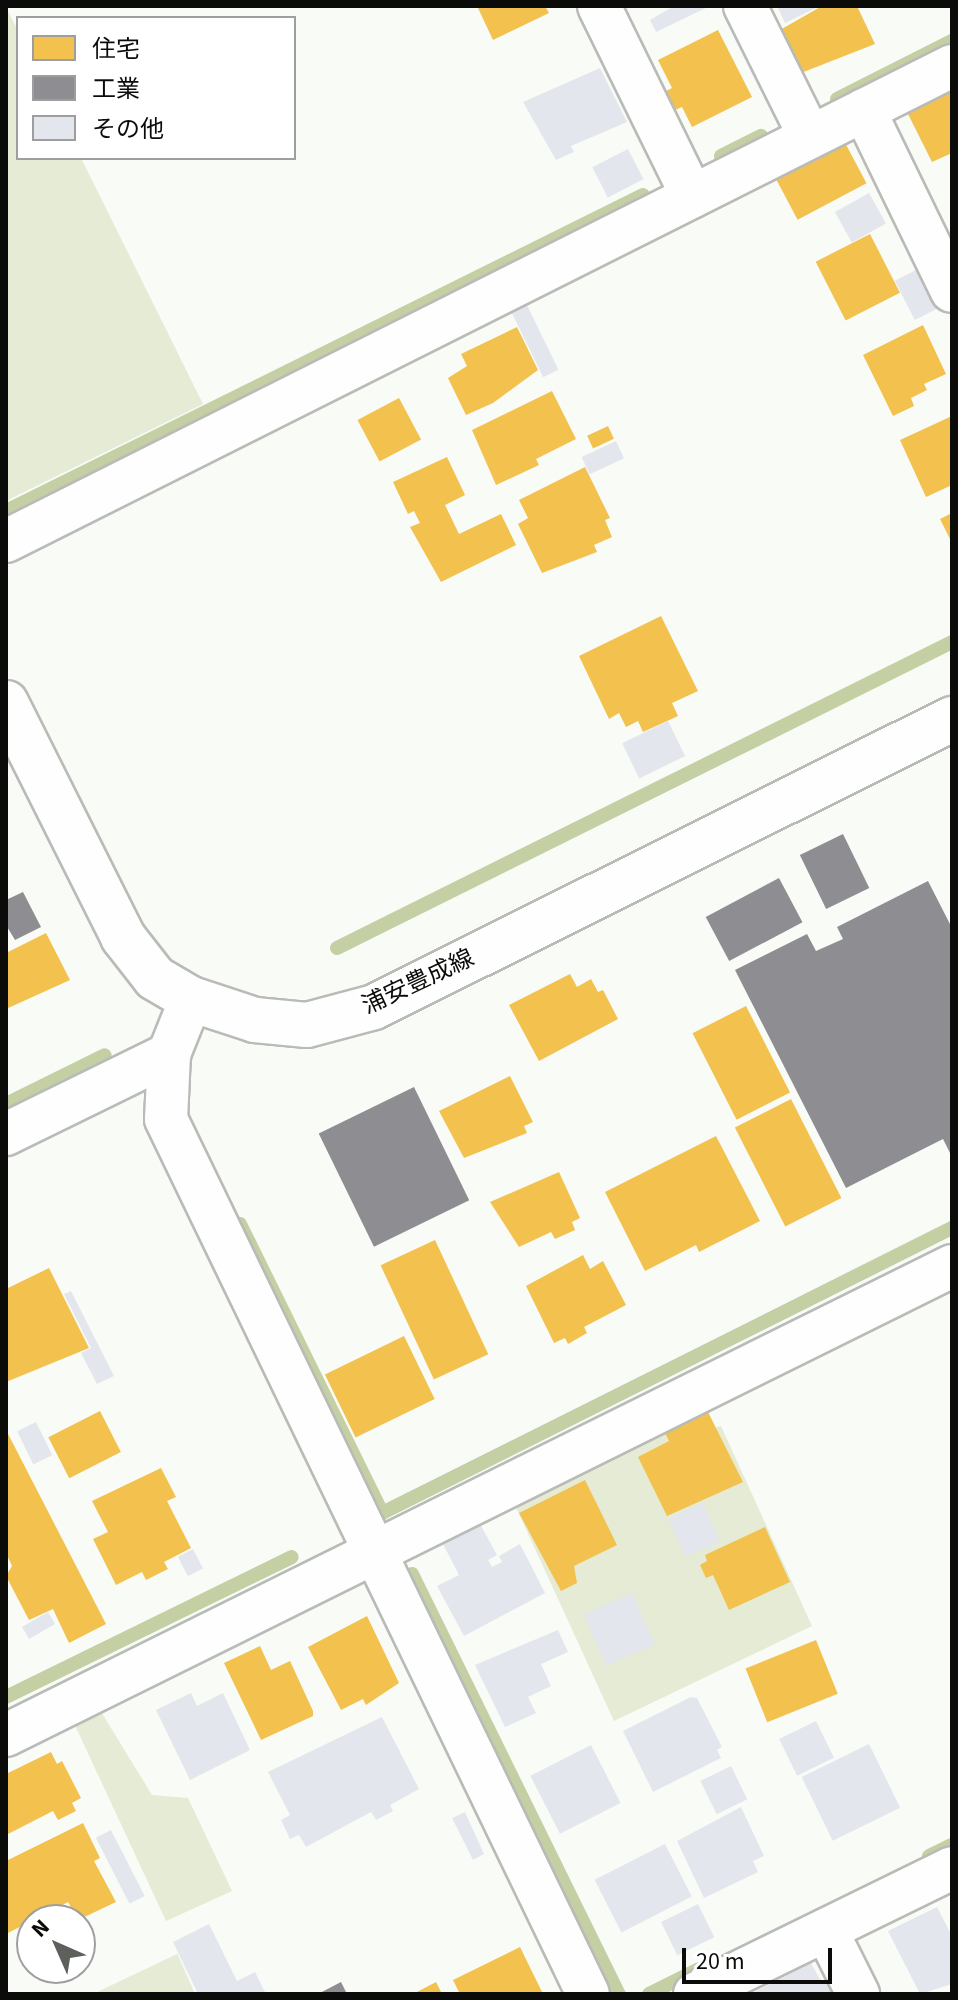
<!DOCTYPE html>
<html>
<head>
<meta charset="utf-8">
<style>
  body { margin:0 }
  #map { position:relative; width:958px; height:2000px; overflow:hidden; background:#f9fbf7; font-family:"Source Sans 3","Noto Sans JP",sans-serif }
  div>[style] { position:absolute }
  .green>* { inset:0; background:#e5ebd4 }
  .homes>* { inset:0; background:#f2c14e; transform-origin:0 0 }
  .industry>* { inset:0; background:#8d8d92; transform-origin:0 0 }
  .stream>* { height:14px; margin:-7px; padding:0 7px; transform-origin:7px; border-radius:7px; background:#c4cfa4 }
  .building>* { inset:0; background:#e4e6ed; transform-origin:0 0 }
  .roads { filter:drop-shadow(2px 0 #b9bbb7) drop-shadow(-2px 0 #b9bbb7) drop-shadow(0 2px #b9bbb7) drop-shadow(0 -2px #b9bbb7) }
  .street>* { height:42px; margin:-21px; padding:0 21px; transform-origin:21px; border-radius:21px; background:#fefefe }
  .secondary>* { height:44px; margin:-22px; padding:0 22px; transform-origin:22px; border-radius:22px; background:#fefefe }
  span { translate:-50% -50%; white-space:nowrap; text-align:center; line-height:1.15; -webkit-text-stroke:8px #fff; paint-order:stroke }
  .street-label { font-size:24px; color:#0b0c09 }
  .frame { position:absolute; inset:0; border:8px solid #0b0c09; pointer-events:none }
  .legend { position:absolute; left:16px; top:16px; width:280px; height:144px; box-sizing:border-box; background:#fff; border:2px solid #9d9e9d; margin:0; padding:10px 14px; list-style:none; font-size:24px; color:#0b0c09 }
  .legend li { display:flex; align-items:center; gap:16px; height:40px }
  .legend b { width:40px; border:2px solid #9d9e9d }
  .north { position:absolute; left:16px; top:1904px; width:80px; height:80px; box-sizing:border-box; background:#fff; border:2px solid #9d9e9d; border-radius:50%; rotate:315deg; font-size:22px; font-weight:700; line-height:32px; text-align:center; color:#0b0c09 }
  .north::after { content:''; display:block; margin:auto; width:28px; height:36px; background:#5e605c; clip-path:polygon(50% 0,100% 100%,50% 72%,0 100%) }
  .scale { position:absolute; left:682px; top:1948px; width:150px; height:36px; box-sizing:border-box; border:4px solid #0b0c09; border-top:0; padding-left:10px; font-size:24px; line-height:28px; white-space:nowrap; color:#0b0c09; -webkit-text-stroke:6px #fff; paint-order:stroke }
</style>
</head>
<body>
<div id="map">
  <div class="green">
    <i style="clip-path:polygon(6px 7px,18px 31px,18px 158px,81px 158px,203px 404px,6px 501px)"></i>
    <i style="clip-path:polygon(697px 1413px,707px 1430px,721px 1426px,812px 1626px,614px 1721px,514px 1503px)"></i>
    <i style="clip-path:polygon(100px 1710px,152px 1795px,188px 1798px,232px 1891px,166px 1921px,73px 1721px)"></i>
    <i style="clip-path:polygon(177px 1953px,195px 1994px,93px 1994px,177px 1954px)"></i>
  </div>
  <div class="homes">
    <i style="clip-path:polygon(477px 6px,545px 6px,549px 13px,493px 40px)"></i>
    <i style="clip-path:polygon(822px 6px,857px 6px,875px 44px,801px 73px,780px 30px)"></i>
    <i style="clip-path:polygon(718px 30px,752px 97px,692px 127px,682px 107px,673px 111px,664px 92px,672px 88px,658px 60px)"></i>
    <i style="clip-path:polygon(952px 84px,952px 153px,932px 162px,905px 108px)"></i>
    <i style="left:843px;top:139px;width:50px;height:78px;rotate:62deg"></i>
    <i style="left:870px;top:234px;width:66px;height:61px;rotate:63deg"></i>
    <i style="clip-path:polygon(923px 325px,946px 374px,924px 384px,927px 390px,911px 398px,914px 406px,893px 416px,863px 355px)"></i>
    <i style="clip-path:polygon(517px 327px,538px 370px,493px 403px,466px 415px,448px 378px,467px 366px,461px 354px)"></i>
    <i style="clip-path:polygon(552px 391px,576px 439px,536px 459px,539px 465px,496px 485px,472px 430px)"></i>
    <i style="left:399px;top:398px;width:47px;height:47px;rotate:62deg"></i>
    <i style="clip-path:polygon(952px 416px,952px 485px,926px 497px,900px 440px)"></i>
    <i style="left:608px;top:426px;width:14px;height:23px;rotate:65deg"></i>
    <i style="clip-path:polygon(447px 457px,465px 495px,445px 505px,459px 534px,501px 514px,516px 545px,441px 582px,410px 527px,420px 523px,414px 511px,408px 514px,393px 482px)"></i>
    <i style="clip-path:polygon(585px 467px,610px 518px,605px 520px,612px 537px,594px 545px,597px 552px,542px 573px,518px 524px,528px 518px,519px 500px)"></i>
    <i style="clip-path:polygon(952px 513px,952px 543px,940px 519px)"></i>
    <i style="clip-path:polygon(661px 616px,698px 691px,672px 703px,678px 716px,643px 732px,638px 721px,626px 727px,619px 713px,609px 719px,579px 656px)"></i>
    <i style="clip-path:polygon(46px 933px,70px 980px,6px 1009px,6px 953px)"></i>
    <i style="clip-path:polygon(570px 974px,577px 987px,591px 979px,598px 992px,603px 990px,618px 1019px,539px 1061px,509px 1005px)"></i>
    <i style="left:746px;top:1006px;width:97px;height:60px;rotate:63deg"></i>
    <i style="clip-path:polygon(510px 1076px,533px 1122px,524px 1126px,527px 1133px,464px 1158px,439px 1111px)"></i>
    <i style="left:791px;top:1099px;width:111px;height:63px;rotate:63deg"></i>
    <i style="clip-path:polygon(716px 1136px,760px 1221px,699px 1252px,696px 1245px,645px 1271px,605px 1192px)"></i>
    <i style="clip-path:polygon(559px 1172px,580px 1218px,572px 1222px,575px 1230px,555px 1239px,551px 1232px,519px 1247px,490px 1202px)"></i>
    <i style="left:435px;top:1240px;width:126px;height:60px;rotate:65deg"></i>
    <i style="clip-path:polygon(583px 1255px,590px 1269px,603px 1261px,626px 1305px,584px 1327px,587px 1333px,568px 1344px,565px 1338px,554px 1343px,526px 1286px)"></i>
    <i style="clip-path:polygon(49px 1268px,89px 1348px,6px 1382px,6px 1289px)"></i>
    <i style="left:404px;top:1336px;width:70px;height:88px;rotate:64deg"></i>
    <i style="clip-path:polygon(707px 1410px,743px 1482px,667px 1516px,638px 1457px,669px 1441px,664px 1431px)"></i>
    <i style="left:100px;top:1411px;width:46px;height:58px;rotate:63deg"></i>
    <i style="clip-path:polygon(6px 1430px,106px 1624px,69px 1643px,53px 1609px,29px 1620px,6px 1576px,12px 1566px,6px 1553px)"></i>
    <i style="clip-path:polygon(161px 1468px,176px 1497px,167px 1501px,191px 1548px,164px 1562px,168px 1569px,146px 1580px,142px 1572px,116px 1585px,93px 1539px,108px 1532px,92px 1501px)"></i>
    <i style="clip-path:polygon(585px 1480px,617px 1545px,574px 1566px,577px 1583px,561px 1591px,519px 1513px)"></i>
    <i style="clip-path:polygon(765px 1527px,790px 1582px,729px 1610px,713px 1575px,706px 1578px,700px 1565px,707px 1561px,705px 1555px)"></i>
    <i style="clip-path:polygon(367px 1616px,399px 1683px,366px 1705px,363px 1699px,341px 1710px,308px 1647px)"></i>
    <i style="left:816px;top:1640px;width:58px;height:76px;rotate:68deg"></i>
    <i style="clip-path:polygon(260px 1646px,271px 1670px,290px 1661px,313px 1711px,313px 1716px,261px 1740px,224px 1663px)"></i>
    <i style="clip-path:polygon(51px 1752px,57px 1764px,62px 1761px,81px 1798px,72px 1803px,76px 1811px,58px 1820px,53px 1811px,6px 1835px,6px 1774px)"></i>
    <i style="clip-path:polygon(83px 1823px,100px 1858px,94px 1861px,116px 1902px,78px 1920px,68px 1902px,6px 1934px,6px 1861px)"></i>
    <i style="clip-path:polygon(520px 1947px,543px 1994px,460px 1994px,453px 1980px)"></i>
    <i style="clip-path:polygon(436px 1982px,442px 1994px,413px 1994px)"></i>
  </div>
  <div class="industry">
    <i style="left:843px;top:834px;width:60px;height:48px;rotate:64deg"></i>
    <i style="left:779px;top:878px;width:50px;height:83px;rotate:62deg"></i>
    <i style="clip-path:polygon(928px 881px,952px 928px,952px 1157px,943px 1139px,846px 1188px,735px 970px,807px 934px,816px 951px,843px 939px,837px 927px)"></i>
    <i style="clip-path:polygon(23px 892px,41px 927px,15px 940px,6px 925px,6px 900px)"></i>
    <i style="left:414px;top:1087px;width:126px;height:106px;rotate:64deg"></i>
    <i style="clip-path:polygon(341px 1982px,347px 1994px,318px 1994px)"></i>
  </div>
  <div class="stream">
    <i style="left:837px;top:99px;width:129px;rotate:-26.8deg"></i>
    <i style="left:721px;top:156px;width:45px;rotate:-26.6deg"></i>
    <i style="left:6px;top:511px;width:711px;rotate:-26.38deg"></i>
    <i style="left:337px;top:948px;width:687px;rotate:-26.45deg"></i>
    <i style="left:6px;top:1104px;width:110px;rotate:-26.3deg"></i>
    <i style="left:240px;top:1224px;width:322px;rotate:63.8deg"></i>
    <i style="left:382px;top:1513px;width:637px;rotate:-26.57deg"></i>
    <i style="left:412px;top:1574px;width:468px;rotate:63.8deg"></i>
    <i style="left:6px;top:1697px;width:318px;rotate:-26.1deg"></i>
    <i style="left:929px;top:1856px;width:25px;rotate:-26deg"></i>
    <i style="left:649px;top:1994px;width:56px;rotate:-26.6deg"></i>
  </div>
  <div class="building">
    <i style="clip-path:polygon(674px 6px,710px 6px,656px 32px,650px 20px)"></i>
    <i style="clip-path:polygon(777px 6px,820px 6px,785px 23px)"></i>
    <i style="clip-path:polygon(600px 68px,627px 122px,571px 146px,574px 152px,556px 160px,523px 102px)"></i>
    <i style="left:628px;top:149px;width:34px;height:40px;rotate:63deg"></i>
    <i style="left:869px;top:193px;width:35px;height:39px;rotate:61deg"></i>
    <i style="left:918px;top:269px;width:44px;height:26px;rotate:63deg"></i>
    <i style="left:523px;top:297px;width:81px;height:17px;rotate:64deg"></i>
    <i style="left:616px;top:441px;width:19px;height:38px;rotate:65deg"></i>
    <i style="left:668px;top:721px;width:39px;height:51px;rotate:64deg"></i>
    <i style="clip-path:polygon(71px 1291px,114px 1376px,97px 1384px,81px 1353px,91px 1348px,64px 1294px)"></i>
    <i style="left:36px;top:1422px;width:37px;height:21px;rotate:64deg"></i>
    <i style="left:703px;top:1503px;width:42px;height:38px;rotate:66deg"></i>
    <i style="clip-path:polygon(479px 1522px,497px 1555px,488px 1560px,492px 1567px,502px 1562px,499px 1556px,520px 1544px,545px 1593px,464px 1636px,437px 1586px,459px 1575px,442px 1542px)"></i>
    <i style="left:193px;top:1549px;width:22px;height:17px;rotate:63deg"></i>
    <i style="left:632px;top:1593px;width:56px;height:53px;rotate:66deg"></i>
    <i style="left:48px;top:1612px;width:14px;height:30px;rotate:60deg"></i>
    <i style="clip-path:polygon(558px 1630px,568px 1652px,541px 1664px,551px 1686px,528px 1697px,536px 1713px,505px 1727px,475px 1665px)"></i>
    <i style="clip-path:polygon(191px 1693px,197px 1706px,223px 1693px,250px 1750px,190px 1780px,156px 1710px)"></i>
    <i style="clip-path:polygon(691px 1697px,697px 1698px,722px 1747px,717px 1750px,721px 1758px,653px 1792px,623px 1731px)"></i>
    <i style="clip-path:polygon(382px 1717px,419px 1789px,390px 1805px,393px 1811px,376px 1820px,371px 1812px,306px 1847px,299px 1835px,290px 1839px,281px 1820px,290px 1815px,268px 1772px)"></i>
    <i style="left:816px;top:1721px;width:41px;height:41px;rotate:64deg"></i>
    <i style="left:869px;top:1744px;width:71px;height:75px;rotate:64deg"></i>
    <i style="left:591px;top:1745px;width:65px;height:68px;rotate:63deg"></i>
    <i style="left:731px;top:1766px;width:37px;height:34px;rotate:64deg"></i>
    <i style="clip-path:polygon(741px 1807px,764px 1856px,753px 1861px,758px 1872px,704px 1898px,677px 1841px)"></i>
    <i style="clip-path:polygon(465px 1812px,484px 1854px,473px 1860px,452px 1818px)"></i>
    <i style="left:111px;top:1830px;width:74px;height:17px;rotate:63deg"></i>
    <i style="left:665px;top:1844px;width:59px;height:79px;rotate:63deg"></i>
    <i style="left:698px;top:1904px;width:37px;height:41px;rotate:64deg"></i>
    <i style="clip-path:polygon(937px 1907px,952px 1936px,952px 1984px,920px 1994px,888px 1931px)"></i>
    <i style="clip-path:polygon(209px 1924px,237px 1981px,255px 1972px,266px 1994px,198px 1994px,173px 1942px)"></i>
    <i style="clip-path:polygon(811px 1963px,822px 1983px,832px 1978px,840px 1994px,751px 1994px)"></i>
  </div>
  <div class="roads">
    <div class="street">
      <i style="left:599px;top:6px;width:212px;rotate:63.9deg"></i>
      <i style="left:745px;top:6px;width:146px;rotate:63.6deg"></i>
      <i style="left:864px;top:110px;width:201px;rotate:64.1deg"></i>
      <i style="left:6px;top:541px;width:1059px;rotate:-26.66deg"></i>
      <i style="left:191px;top:999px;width:59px;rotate:111.8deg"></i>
      <i style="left:169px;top:1054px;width:65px;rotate:92.6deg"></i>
      <i style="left:166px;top:1119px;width:971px;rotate:64.25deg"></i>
      <i style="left:6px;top:1134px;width:182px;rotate:-26.1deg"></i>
      <i style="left:6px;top:1735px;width:1056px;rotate:-26.37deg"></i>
      <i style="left:826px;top:1930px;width:72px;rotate:63.4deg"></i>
      <i style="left:695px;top:1994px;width:286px;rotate:-26.1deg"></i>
    </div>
    <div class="secondary">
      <i style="left:6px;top:703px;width:262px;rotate:63.4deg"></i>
      <i style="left:123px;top:937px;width:52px;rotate:52deg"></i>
      <i style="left:155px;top:978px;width:42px;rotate:30.3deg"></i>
      <i style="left:191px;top:999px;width:67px;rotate:18.2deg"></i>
      <i style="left:255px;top:1020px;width:52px;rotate:5.5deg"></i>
      <i style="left:307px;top:1025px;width:69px;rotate:-15deg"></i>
      <i style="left:374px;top:1007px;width:646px;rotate:-26.49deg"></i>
    </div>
  </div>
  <div class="street-label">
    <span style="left:418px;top:982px;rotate:-25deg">浦安豊成線</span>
  </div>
  <div class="frame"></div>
  <ul class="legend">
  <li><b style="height:22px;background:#f2c14e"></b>住宅</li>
  <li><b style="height:22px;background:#8d8d92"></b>工業</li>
  <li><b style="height:22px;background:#e4e6ed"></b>その他</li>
  </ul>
  <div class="north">N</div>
  <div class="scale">20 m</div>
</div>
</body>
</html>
